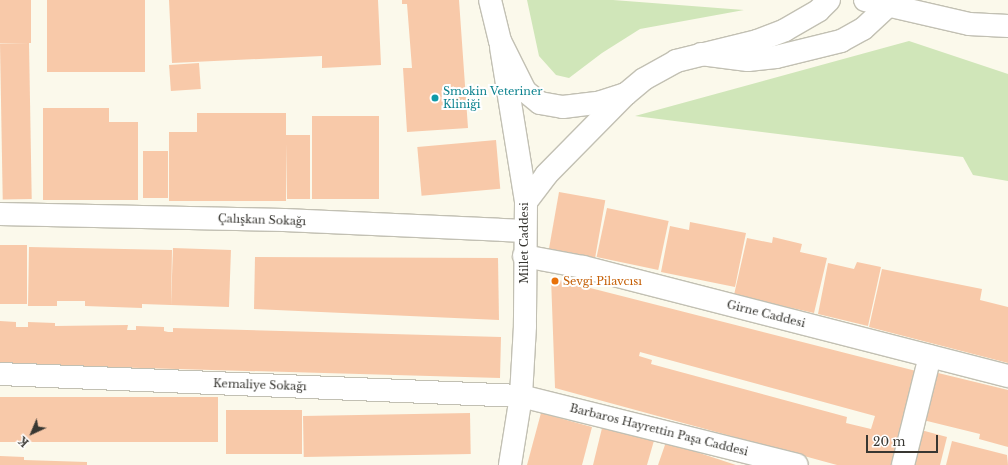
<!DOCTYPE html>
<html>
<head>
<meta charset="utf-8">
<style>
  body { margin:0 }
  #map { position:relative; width:1008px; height:465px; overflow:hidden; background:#fbf9eb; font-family:"Libre Baskerville",serif }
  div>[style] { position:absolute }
  .green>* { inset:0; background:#d0e6b9 }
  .building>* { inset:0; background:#f8c9a9; transform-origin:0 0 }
  .roads { filter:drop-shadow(1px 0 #c2c0b3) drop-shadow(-1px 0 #c2c0b3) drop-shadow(0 1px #c2c0b3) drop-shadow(0 -1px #c2c0b3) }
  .minor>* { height:22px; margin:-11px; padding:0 11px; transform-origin:11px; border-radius:11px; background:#fff }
  .secondary>* { height:22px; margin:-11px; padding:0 11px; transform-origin:11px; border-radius:11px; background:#fff }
  .primary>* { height:22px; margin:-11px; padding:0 11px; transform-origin:11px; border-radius:11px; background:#fff }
  .trunk>* { height:22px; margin:-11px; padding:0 11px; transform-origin:11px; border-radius:11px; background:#fff }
  .dots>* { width:11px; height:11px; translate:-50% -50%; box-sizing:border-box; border:2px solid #fff; border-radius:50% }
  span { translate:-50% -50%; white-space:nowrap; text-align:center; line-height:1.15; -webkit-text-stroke:4px #fff; paint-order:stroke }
  .culture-label { font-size:11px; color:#0d838f }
  .left { translate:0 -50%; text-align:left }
  .street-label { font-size:11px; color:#383732 }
  .food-label { font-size:11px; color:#c56008 }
  .north { position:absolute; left:12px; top:413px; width:40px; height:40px; -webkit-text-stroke:3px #fff; paint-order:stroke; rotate:224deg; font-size:11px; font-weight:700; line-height:16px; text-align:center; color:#383732 }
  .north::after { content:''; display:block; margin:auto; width:14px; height:18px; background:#383732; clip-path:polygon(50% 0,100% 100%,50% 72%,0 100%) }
  .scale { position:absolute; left:866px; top:435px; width:72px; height:18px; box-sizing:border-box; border:2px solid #383732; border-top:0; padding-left:5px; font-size:12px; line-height:14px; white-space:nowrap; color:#383732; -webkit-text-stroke:3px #fff; paint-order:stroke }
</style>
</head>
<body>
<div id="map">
  <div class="green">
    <i style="clip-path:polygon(527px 0,613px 0,744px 10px,640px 29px,602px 53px,569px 78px,556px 75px,539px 56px)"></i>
    <i style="clip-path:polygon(909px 41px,1008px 74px,1008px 181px,973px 175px,963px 157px,635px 116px)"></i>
  </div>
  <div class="building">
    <i style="left:0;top:0;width:31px;height:43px"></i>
    <i style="left:47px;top:0;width:98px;height:72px"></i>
    <i style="clip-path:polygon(169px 0,378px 0,381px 65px,322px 68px,322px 56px,172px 63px)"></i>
    <i style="clip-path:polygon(402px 0,459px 0,468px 128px,407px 132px,403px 68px,412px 68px,407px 4px,402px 4px)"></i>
    <i style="left:29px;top:43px;width:156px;height:29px;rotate:89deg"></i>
    <i style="left:199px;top:63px;width:26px;height:30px;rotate:86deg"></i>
    <i style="clip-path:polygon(43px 108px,109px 108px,109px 122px,138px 122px,138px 200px,43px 200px)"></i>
    <i style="clip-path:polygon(197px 113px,286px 113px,286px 135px,310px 135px,310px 199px,287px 199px,286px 143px,286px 201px,169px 201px,169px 132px,197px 132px)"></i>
    <i style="left:312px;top:116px;width:67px;height:83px"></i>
    <i style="left:496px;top:140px;width:49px;height:79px;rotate:85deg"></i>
    <i style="left:143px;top:151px;width:25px;height:47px"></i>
    <i style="left:559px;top:192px;width:47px;height:60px;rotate:10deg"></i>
    <i style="left:607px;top:208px;width:63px;height:50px;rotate:12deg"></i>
    <i style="clip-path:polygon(690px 222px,746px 233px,735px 287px,661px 272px,670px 226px,689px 230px)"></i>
    <i style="clip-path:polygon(773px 237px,802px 244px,800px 252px,827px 258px,814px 313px,734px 295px,747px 238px,772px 243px)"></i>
    <i style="left:0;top:245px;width:27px;height:59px"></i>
    <i style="clip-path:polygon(29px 247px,172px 250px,171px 305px,142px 304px,142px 308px,85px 306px,85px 301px,57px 301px,57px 306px,28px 306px)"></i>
    <i style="left:173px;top:248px;width:58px;height:57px;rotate:2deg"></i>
    <i style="clip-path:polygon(255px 257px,498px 258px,499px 320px,254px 309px)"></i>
    <i style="clip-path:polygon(857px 262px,881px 267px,868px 326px,818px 314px,828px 263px,854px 269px)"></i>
    <i style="clip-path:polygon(882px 269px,982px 289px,980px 300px,1008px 307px,1008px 363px,869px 327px)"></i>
    <i style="clip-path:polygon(evenodd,551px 278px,920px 372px,896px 465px,837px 465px,555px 388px,551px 278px,640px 352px,875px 416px,871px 429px,846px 423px,847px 417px,651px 364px,652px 360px,639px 356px,640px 352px)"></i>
    <i style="clip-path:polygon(0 321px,16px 322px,16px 327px,28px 327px,28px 322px,55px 323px,55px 326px,128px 325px,127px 330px,136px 330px,136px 326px,164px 327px,164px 331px,168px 332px,173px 332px,173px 328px,501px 337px,500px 378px,0 364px)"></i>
    <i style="clip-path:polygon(934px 372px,1008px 390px,1008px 447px,979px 439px,980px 434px,923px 420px)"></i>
    <i style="left:218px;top:397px;width:45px;height:218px;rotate:90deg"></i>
    <i style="left:226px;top:410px;width:76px;height:44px"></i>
    <i style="left:470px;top:413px;width:41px;height:167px;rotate:89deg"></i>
    <i style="clip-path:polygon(541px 413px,592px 427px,582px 465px,527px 465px)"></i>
    <i style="clip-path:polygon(603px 424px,655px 437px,647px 465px,593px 465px)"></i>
    <i style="clip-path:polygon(921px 430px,947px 437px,940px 465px,911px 465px)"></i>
    <i style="clip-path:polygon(952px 441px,1007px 455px,1008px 465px,946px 465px)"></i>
    <i style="clip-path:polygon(666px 442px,736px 465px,658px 465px)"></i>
    <i style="clip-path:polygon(0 456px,24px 457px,24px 460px,87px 462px,87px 465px,0 465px)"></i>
  </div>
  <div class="roads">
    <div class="minor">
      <i style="left:0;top:214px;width:284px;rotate:1.2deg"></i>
      <i style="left:284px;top:220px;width:240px;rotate:2.6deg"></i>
      <i style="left:524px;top:256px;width:60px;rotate:10.6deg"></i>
      <i style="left:583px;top:267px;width:439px;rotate:14.4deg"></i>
      <i style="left:0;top:374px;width:521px;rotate:2.42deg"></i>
      <i style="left:521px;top:396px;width:284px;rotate:14deg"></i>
      <i style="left:903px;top:465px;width:112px;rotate:-76.1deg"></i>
    </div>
    <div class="secondary">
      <i style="left:501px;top:47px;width:157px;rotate:80.8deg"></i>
      <i style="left:526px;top:202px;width:124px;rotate:90.5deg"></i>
      <i style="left:525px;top:326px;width:70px;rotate:93.3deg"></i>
      <i style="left:521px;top:396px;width:70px;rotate:99.1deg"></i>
      <i style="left:526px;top:202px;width:34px;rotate:-53deg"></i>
      <i style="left:546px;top:175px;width:114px;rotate:-45.4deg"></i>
    </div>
    <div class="primary">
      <i style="left:490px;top:0;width:42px;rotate:76.3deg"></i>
      <i style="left:500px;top:41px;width:56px;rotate:63.4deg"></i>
      <i style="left:525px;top:91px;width:19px;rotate:39deg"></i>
      <i style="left:540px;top:103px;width:23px;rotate:10deg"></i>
      <i style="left:563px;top:107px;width:38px;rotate:-7deg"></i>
      <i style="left:601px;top:102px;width:26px;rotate:-18deg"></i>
      <i style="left:626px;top:94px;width:23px;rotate:-40deg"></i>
      <i style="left:644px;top:79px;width:37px;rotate:-29deg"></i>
      <i style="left:676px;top:61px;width:83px;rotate:-13.9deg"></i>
      <i style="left:757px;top:41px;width:30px;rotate:-21deg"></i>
      <i style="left:785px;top:30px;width:39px;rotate:-30deg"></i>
      <i style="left:819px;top:10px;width:14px;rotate:-45deg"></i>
    </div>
    <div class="trunk">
      <i style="left:865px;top:0;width:107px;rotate:13deg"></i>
      <i style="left:969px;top:24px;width:39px;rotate:3deg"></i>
      <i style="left:701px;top:54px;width:47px;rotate:7.3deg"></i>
      <i style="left:748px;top:60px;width:28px;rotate:-6deg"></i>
      <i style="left:776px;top:57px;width:67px;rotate:-13.8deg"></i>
      <i style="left:841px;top:41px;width:25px;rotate:-29deg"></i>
      <i style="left:863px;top:29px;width:35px;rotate:-43deg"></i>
    </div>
  </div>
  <div class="dots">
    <i style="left:435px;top:98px;background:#0f9aa8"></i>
    <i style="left:555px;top:281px;background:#e8710a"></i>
  </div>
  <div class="culture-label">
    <span class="left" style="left:443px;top:98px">Smokin Veteriner<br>Kliniği</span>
  </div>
  <div class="street-label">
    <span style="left:262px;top:220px;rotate:2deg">Çalışkan Sokağı</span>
    <span style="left:524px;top:243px;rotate:-90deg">Millet Caddesi</span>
    <span style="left:766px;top:314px;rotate:14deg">Girne Caddesi</span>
    <span style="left:260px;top:385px;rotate:2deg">Kemaliye Sokağı</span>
    <span style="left:659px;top:430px;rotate:14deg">Barbaros Hayrettin Paşa Caddesi</span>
  </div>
  <div class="food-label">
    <span class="left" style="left:563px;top:281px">Sevgi Pilavcısı</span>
  </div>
  <div class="north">K</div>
  <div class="scale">20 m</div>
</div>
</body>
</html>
